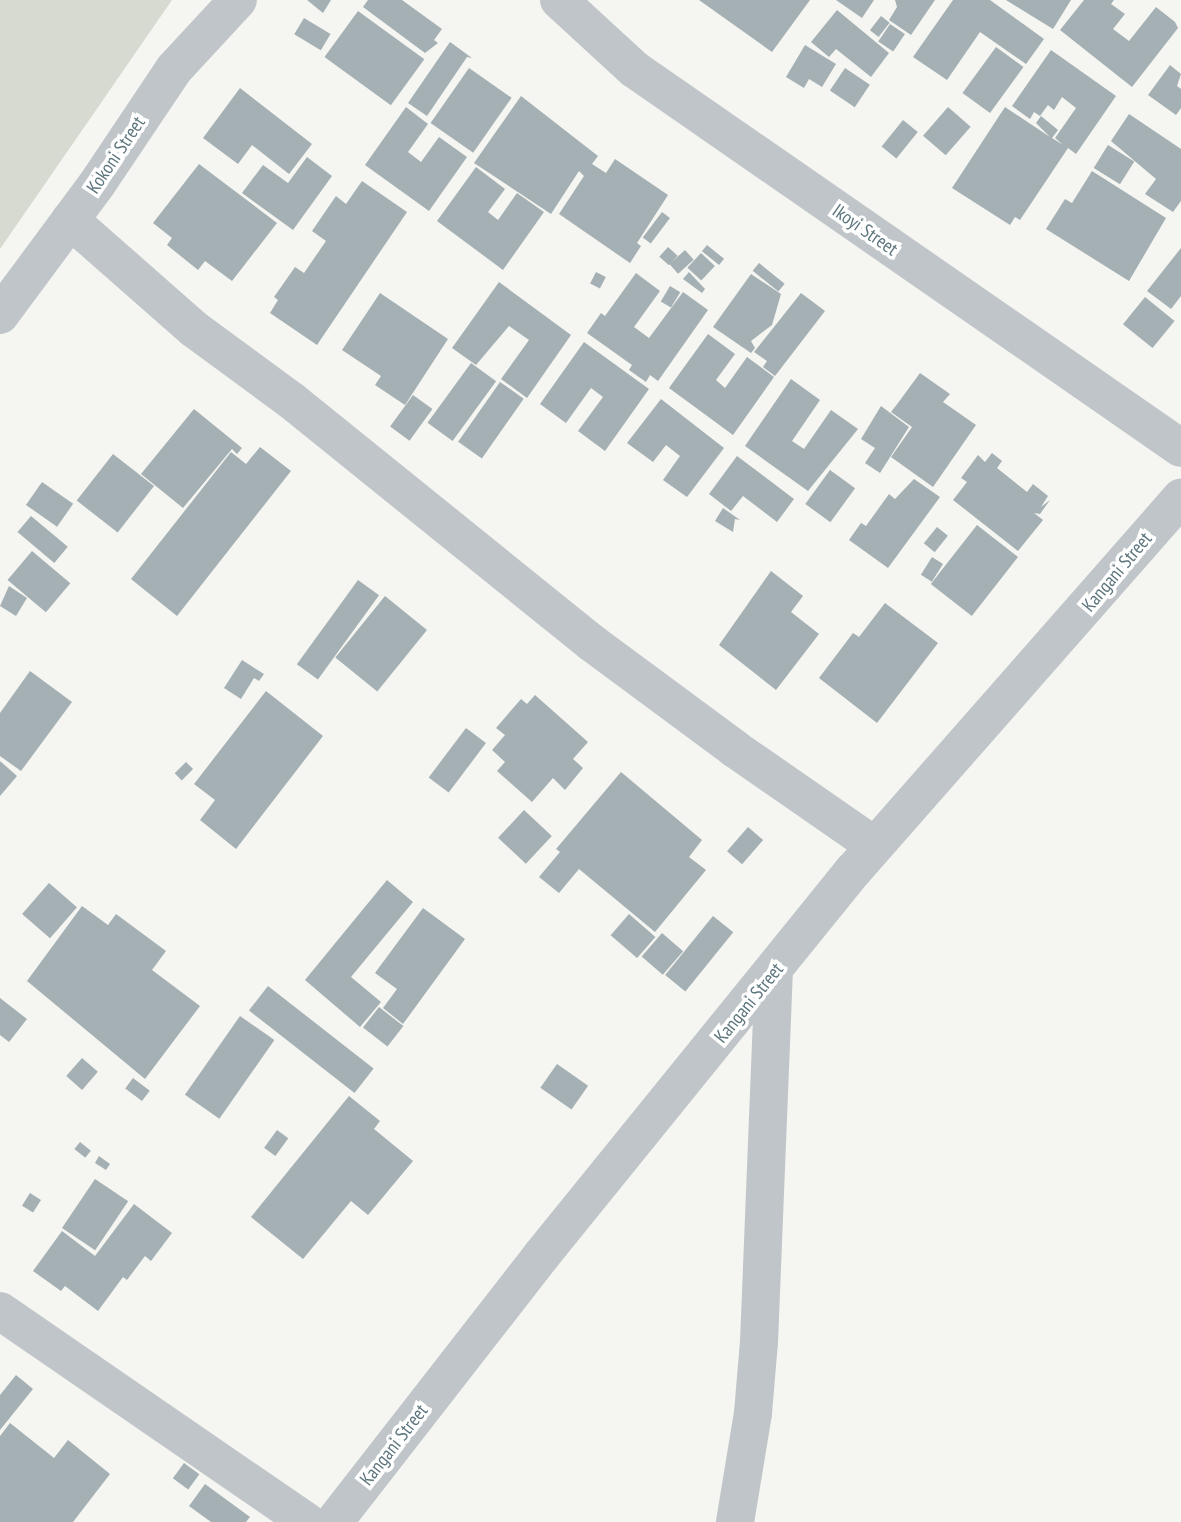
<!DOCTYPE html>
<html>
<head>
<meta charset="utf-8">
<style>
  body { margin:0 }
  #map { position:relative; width:1181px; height:1522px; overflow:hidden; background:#f5f5f1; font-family:"PT Sans Narrow",sans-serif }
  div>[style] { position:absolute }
  .green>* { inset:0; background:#d6dad0 }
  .building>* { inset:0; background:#a4b0b4; transform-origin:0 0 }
  .minor>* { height:38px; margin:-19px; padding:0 19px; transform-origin:19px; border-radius:19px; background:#bfc5c8 }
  span { translate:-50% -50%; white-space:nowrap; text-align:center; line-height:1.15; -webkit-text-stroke:7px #fff; paint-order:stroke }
  .street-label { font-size:19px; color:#5e767e }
</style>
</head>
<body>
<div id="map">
  <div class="green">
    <i style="clip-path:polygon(0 0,172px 0,0 249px)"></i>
  </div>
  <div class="building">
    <i style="clip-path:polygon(307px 0,331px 0,323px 13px)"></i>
    <i style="clip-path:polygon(368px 0,402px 0,442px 29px,434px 40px,438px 43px,425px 53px,363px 7px)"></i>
    <i style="clip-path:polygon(699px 0,810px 0,772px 52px)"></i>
    <i style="clip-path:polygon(836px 0,874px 0,862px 18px)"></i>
    <i style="clip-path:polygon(895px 0,935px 0,911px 35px,889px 20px,897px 7px)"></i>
    <i style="clip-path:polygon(953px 0,990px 0,1044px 39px,1026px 64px,980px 32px,947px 80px,913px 57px)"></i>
    <i style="clip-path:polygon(1006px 0,1071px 0,1053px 29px)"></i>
    <i style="clip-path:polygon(1084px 0,1114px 0,1111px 4px,1125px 14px,1113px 29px,1129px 41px,1156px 7px,1175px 22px,1178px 28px,1132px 87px,1060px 30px)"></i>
    <i style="clip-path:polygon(837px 10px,889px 53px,871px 77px,836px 49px,829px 57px,811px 42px)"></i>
    <i style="left:358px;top:11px;width:82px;height:57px;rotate:36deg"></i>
    <i style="left:881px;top:16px;width:11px;height:18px;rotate:38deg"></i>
    <i style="left:304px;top:18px;width:31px;height:19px;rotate:31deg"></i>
    <i style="left:890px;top:24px;width:18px;height:21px;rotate:34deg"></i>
    <i style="clip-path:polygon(450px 42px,472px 58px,467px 57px,427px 116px,408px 103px)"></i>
    <i style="clip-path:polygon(805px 45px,836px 64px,822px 87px,809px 79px,804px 88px,786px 77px)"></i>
    <i style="left:996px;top:47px;width:34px;height:57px;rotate:36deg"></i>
    <i style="clip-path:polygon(1051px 50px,1116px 96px,1076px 154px,1068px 148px,1020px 220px,1015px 217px,1010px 225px,952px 188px,1005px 107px,1050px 137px,1036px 123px,1041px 116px,1058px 130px,1052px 138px,1063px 145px,1055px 138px,1076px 108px,1062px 97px,1054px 110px,1048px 105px,1040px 116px,1034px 112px,1030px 119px,1012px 106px)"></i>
    <i style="clip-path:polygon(1170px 65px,1181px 74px,1177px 86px,1181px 89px,1181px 108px,1176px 115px,1148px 95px)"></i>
    <i style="left:469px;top:68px;width:52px;height:67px;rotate:35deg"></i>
    <i style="left:845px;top:68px;width:30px;height:27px;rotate:34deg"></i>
    <i style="clip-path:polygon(240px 88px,312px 144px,289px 174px,252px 145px,238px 164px,203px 138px)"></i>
    <i style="clip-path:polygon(521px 96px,598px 156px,592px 164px,606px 173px,615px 159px,668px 195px,637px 243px,641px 246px,630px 263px,559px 214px,584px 176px,579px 171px,551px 214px,474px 163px)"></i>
    <i style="clip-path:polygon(406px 107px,428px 124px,408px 152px,421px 162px,439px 137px,467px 157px,429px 211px,365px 165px)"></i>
    <i style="left:948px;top:107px;width:30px;height:38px;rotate:41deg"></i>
    <i style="clip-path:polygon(1129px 114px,1181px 149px,1181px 201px,1173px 212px,1145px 194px,1156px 179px,1111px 141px)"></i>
    <i style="left:903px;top:120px;width:19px;height:34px;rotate:39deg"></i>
    <i style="left:1108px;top:145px;width:31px;height:27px;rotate:32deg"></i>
    <i style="clip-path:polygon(307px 157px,332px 176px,293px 230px,242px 193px,263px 165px,288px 183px)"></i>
    <i style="clip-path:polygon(199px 164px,277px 223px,232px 281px,205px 261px,198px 270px,167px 245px,172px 238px,153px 223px)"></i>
    <i style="clip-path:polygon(476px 167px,505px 189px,488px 212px,498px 220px,517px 193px,544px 212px,503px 270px,437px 221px)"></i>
    <i style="clip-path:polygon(1092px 171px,1166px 218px,1129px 281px,1046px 229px,1065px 199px,1072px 203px)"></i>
    <i style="clip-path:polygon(362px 181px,407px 212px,317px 345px,270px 313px,278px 300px,274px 297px,295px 267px,304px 273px,326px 241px,312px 231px,336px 196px,346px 204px)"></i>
    <i style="left:662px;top:212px;width:10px;height:32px;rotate:37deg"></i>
    <i style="left:707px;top:245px;width:22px;height:8px;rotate:39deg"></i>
    <i style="left:668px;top:247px;width:13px;height:13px;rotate:42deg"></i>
    <i style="clip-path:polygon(1181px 248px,1181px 296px,1171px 309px,1147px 291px)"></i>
    <i style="left:685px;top:250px;width:13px;height:21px;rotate:48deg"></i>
    <i style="left:701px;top:253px;width:19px;height:20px;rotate:43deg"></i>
    <i style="left:759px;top:263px;width:33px;height:10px;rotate:39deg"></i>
    <i style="left:596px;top:272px;width:11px;height:13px;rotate:27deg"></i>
    <i style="clip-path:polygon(689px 272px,705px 289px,702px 293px,683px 279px)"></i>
    <i style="clip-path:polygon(636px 273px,660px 291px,634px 327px,649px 338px,683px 292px,708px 310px,658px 381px,650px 375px,646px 382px,629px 370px,632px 365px,587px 333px,601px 313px,605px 316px)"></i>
    <i style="clip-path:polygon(751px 274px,781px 294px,772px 325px,751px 341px,755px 348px,751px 353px,713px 327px)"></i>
    <i style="clip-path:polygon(499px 282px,571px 335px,527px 398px,501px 379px,529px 340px,509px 326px,476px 365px,452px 348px)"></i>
    <i style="left:670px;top:286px;width:12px;height:18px;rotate:31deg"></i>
    <i style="clip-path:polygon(380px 293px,448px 339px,405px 405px,375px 385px,381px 376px,342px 350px)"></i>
    <i style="clip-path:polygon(801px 293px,825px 311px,775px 376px,763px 367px,767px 361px,754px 352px)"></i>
    <i style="left:1145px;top:297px;width:38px;height:35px;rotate:39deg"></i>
    <i style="clip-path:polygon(708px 334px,735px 354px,716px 380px,725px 388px,747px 357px,774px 377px,733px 435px,669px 388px)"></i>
    <i style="clip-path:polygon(584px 342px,649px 389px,605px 451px,578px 431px,603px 397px,591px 388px,566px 423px,540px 404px)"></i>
    <i style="left:471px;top:363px;width:31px;height:74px;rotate:36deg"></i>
    <i style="clip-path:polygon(920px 373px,950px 394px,943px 402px,976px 425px,933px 487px,891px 457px,912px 427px,891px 412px,898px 403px,902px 407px,898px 403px)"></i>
    <i style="clip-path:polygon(791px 379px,820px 400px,792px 441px,804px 449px,831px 410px,858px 429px,808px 491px,745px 446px)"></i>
    <i style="left:500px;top:382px;width:29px;height:73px;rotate:35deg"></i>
    <i style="left:413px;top:395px;width:24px;height:39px;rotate:36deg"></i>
    <i style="clip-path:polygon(661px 399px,724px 448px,687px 497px,663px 480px,680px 456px,666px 445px,653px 462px,627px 443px)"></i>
    <i style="clip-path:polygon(881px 406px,909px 427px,880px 473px,865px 463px,875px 448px,861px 439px)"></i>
    <i style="clip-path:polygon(194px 409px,242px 448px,237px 454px,232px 449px,183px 508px,141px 474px)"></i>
    <i style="clip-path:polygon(260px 447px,291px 471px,177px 616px,131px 579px,231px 452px,246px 464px)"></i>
    <i style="clip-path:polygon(992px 453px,1002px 461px,997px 468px,1027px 492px,1033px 484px,1048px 496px,1041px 507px,1050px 500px,1040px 514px,1034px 513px,1043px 520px,1018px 551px,953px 500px,967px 482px,961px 478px,978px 455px,985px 462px)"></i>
    <i style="left:113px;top:454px;width:52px;height:59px;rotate:38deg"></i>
    <i style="clip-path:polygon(737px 456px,794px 499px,777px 522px,743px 496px,731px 511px,709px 494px)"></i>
    <i style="left:830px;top:470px;width:31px;height:42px;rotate:36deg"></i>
    <i style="clip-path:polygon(914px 479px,940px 497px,888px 568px,849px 540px,861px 523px,866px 526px,889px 494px,895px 499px)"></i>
    <i style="left:42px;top:482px;width:38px;height:28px;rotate:35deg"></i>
    <i style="clip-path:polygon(723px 508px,740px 520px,735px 519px,733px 532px,715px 521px)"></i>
    <i style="left:31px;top:516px;width:48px;height:21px;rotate:40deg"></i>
    <i style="left:977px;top:525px;width:52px;height:75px;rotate:38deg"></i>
    <i style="left:937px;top:527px;width:14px;height:21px;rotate:39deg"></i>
    <i style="left:32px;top:551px;width:50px;height:38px;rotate:40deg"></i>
    <i style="left:932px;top:557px;width:13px;height:21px;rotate:32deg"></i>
    <i style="clip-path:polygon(771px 571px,803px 596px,791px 612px,819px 634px,776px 690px,719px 645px)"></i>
    <i style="left:358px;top:580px;width:26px;height:104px;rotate:36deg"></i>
    <i style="clip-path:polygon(9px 586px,27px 598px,16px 616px,0 606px)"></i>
    <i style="left:385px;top:596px;width:54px;height:79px;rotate:39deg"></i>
    <i style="clip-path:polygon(885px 603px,938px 643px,877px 723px,819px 678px,853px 633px,859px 637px)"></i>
    <i style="clip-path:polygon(242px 660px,264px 674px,259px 681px,254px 678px,241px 699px,224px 688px)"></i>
    <i style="clip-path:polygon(30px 671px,72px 702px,21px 771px,0 756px,0 713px)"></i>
    <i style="clip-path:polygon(266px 691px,323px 736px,236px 849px,200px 820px,215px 800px,194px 784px)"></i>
    <i style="clip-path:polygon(535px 695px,588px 742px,573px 759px,583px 768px,565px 790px,553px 778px,532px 802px,497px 771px,505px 762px,492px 750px,505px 735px,496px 728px,521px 699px,527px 704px)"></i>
    <i style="left:466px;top:728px;width:25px;height:62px;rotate:37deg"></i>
    <i style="clip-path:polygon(0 761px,17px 776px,0 796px)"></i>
    <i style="left:186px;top:762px;width:10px;height:16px;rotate:45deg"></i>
    <i style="clip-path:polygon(621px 772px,702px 840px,689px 857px,706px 870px,655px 932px,579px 869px,559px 893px,539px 877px,560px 852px,556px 849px)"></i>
    <i style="left:524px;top:810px;width:38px;height:38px;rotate:43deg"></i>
    <i style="left:748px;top:827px;width:20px;height:32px;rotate:41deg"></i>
    <i style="clip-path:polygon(387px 880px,413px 902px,351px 977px,381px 1002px,360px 1027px,305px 980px)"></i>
    <i style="left:49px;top:883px;width:37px;height:41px;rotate:41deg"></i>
    <i style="clip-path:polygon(82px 906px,108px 925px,116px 914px,166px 951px,152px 970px,200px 1006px,145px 1079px,27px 981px)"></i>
    <i style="clip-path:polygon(423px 908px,465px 939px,403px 1024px,383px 1008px,397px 989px,375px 973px)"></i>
    <i style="left:629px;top:914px;width:35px;height:28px;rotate:41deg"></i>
    <i style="left:713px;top:916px;width:26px;height:76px;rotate:39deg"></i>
    <i style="left:662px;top:933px;width:28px;height:31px;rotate:41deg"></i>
    <i style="left:268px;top:986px;width:134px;height:31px;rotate:38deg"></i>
    <i style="clip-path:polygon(0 998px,27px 1019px,9px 1042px,0 1035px)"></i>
    <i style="left:379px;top:1007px;width:31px;height:26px;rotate:38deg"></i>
    <i style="left:240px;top:1016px;width:42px;height:96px;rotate:35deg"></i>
    <i style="left:82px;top:1058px;width:21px;height:24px;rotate:41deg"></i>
    <i style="left:557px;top:1064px;width:38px;height:29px;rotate:35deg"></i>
    <i style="left:133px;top:1078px;width:21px;height:13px;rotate:37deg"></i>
    <i style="clip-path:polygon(349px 1096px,380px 1121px,374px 1129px,413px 1161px,368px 1215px,351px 1201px,303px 1259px,251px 1217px)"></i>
    <i style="left:277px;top:1130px;width:14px;height:22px;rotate:36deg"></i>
    <i style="left:80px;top:1142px;width:14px;height:9px;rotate:39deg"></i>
    <i style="clip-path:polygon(99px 1156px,110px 1164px,106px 1170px,95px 1163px)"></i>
    <i style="left:95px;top:1179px;width:40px;height:59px;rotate:34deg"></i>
    <i style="left:30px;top:1193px;width:13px;height:15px;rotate:32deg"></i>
    <i style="clip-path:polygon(134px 1204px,172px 1233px,151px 1261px,145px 1256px,127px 1280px,123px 1277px,98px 1311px,65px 1286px,61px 1291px,33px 1271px,62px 1231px,95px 1256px)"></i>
    <i style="clip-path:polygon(16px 1375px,33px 1389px,0 1430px,0 1395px)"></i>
    <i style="clip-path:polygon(10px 1423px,54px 1458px,68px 1440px,110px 1474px,73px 1522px,0 1522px,0 1436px)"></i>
    <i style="left:184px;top:1463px;width:19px;height:19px;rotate:36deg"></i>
    <i style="clip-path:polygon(205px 1484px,250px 1517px,246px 1522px,211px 1522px,189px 1506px)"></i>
  </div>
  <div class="minor">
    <i style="left:559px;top:0;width:102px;rotate:42.6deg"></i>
    <i style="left:634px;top:69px;width:665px;rotate:34.72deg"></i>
    <i style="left:70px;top:220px;width:165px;rotate:41.3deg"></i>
    <i style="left:194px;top:329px;width:122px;rotate:36.3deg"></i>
    <i style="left:292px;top:401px;width:385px;rotate:38.9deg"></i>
    <i style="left:592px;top:643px;width:178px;rotate:36.5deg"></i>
    <i style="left:735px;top:749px;width:170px;rotate:34.7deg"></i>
    <i style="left:0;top:315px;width:163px;rotate:-53.5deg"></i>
    <i style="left:97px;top:184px;width:138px;rotate:-56.2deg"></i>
    <i style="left:174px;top:69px;width:94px;rotate:-47.2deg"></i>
    <i style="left:0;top:1311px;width:373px;rotate:34.5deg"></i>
    <i style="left:334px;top:1522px;width:337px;rotate:-52.1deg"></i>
    <i style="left:541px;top:1256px;width:496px;rotate:-51deg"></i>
    <i style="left:853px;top:871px;width:497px;rotate:-48.7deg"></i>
    <i style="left:735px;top:1522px;width:110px;rotate:-80.6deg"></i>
    <i style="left:753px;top:1413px;width:71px;rotate:-85.2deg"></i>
    <i style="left:759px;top:1342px;width:370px;rotate:-87.7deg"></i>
  </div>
  <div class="street-label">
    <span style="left:116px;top:155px;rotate:-56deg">Kokoni Street</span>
    <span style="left:865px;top:230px;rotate:35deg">Ikoyi Street</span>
    <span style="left:1117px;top:572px;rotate:-50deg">Kangani Street</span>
    <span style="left:749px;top:1003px;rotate:-51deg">Kangani Street</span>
    <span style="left:394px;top:1445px;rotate:-52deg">Kangani Street</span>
  </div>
</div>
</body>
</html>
